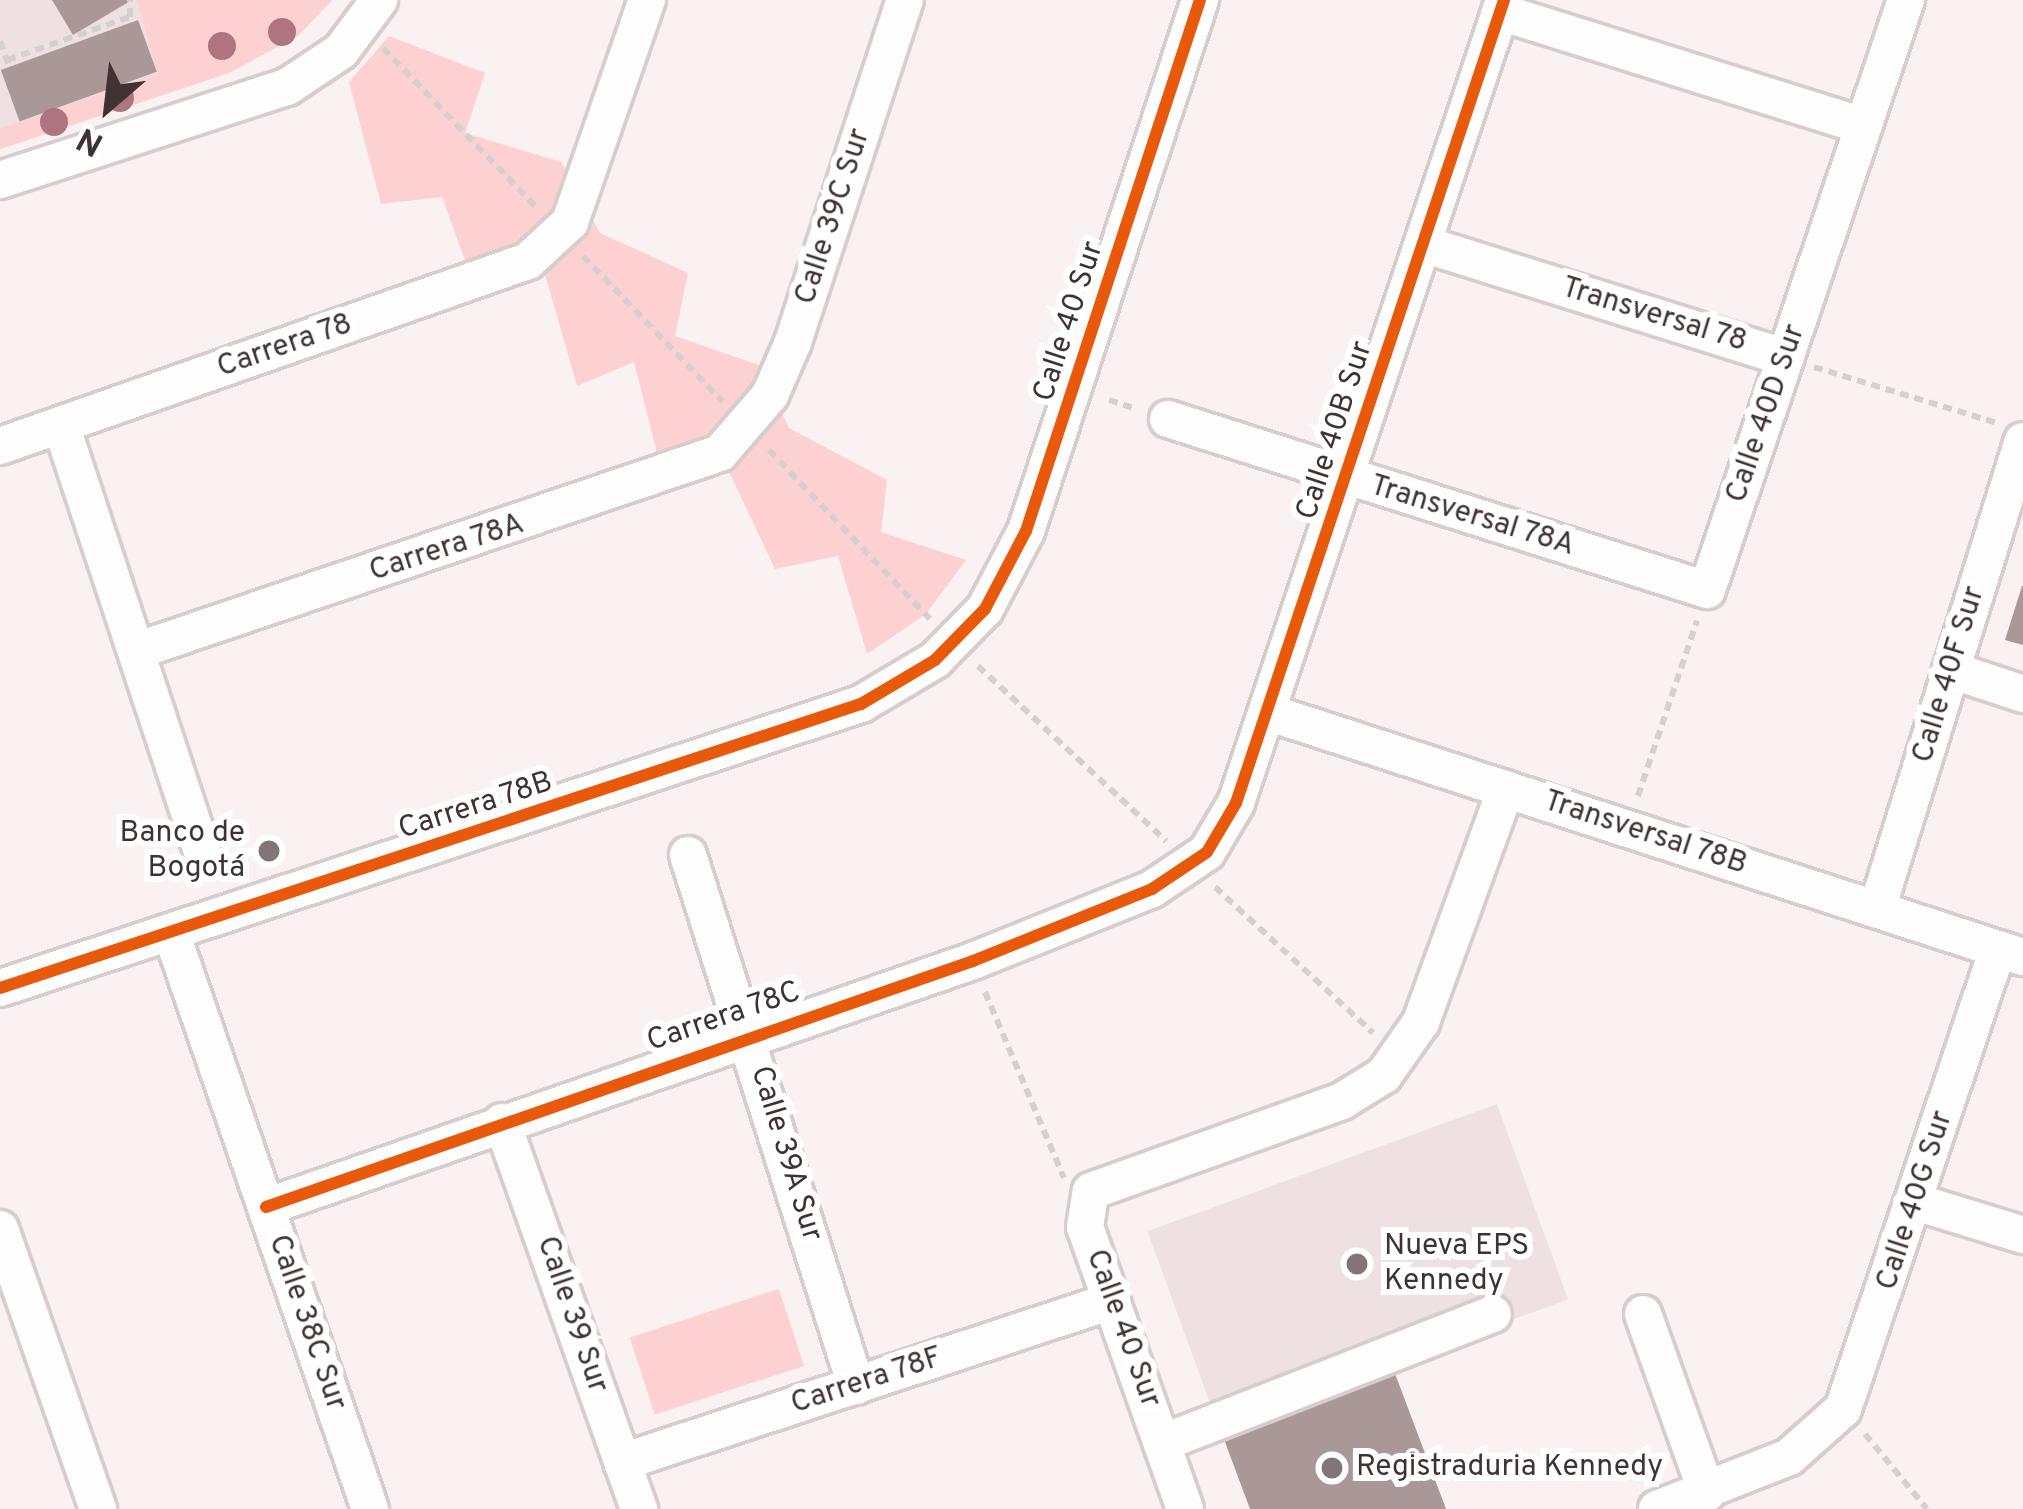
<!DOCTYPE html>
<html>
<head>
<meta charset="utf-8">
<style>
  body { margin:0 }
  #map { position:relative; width:2023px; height:1509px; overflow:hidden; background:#faf2f2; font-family:Overpass,sans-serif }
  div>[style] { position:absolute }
  .built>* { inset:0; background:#efe1e1; transform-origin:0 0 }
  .green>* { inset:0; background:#fdd0d2; transform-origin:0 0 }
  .building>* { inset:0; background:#aa9899; transform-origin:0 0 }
  .path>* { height:6px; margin-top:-3px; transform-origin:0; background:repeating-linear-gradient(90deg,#d5d0d0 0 9px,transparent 0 15px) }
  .roads { filter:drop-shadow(3px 0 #d8cdcd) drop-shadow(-3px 0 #d8cdcd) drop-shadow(0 3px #d8cdcd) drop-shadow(0 -3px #d8cdcd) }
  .minor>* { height:36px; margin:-18px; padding:0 18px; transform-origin:18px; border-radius:18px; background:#fefdfd }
  .cycleway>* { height:12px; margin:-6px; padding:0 6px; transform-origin:6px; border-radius:6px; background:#e8590c }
  .trees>* { width:28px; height:28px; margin:-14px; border-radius:50%; background:#ae747f }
  .dots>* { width:33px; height:33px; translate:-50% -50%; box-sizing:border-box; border:6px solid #fff; border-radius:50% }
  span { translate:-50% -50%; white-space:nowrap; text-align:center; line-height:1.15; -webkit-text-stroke:12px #fff; paint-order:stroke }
  .street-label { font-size:30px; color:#403232 }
  .poi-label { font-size:30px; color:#403232 }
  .right { translate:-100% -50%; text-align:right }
  .left { translate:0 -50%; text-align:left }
  .north { position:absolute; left:48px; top:48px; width:120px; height:120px; -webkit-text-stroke:9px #fff; paint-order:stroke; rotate:208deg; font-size:33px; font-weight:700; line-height:48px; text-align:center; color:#403232 }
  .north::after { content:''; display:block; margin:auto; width:42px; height:54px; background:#403232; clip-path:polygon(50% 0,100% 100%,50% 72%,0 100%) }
</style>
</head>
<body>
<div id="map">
  <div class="built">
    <i style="clip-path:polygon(0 0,332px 0,298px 36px,229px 73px,0 149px)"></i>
    <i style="left:1497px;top:1104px;width:208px;height:372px;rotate:70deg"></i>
  </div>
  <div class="green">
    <i style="clip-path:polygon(137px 0,332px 0,298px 36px,229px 73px,0 149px,0 129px,157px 73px)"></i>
    <i style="clip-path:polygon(389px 36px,485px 73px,465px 133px,561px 162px,600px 233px,688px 273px,675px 336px,759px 365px,789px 428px,887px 480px,881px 532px,966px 560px,926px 614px,867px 654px,838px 556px,775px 569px,720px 453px,663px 477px,634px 362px,577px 386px,545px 274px,466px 263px,442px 197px,381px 204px,349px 82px)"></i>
    <i style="left:779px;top:1289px;width:81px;height:157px;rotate:72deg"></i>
  </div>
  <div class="building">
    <i style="clip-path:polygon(52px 0,132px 0,73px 35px)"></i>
    <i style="left:138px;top:20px;width:55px;height:146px;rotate:70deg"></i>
    <i style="clip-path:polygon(2022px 586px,2023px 586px,2023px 645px,2005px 640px)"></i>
    <i style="clip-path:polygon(1391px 1363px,1446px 1509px,1250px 1509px,1219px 1426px)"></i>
  </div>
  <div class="path">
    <i style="left:0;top:41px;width:27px;rotate:70deg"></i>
    <i style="left:383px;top:48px;width:221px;rotate:46.1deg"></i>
    <i style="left:7px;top:60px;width:130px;rotate:-19.3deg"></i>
    <i style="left:130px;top:17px;width:17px;rotate:-90deg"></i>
    <i style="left:583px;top:256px;width:202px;rotate:46.2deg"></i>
    <i style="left:1814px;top:367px;width:191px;rotate:17deg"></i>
    <i style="left:1109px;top:400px;width:26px;rotate:18deg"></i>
    <i style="left:769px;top:450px;width:233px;rotate:46.4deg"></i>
    <i style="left:978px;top:666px;width:257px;rotate:42.9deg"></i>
    <i style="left:1638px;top:796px;width:185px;rotate:-71.4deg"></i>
    <i style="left:1215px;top:887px;width:215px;rotate:42.7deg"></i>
    <i style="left:985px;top:992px;width:202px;rotate:67deg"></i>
    <i style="left:1865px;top:1434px;width:97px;rotate:50.4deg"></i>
  </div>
  <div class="roads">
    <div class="minor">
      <i style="left:1500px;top:12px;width:381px;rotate:17.4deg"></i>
      <i style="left:0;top:180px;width:302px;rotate:-18deg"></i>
      <i style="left:287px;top:87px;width:65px;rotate:-33.7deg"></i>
      <i style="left:341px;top:51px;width:64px;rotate:-53.3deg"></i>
      <i style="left:1423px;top:244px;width:380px;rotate:17.4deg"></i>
      <i style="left:1168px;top:419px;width:565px;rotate:17.6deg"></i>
      <i style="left:1707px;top:590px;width:623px;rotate:-71.36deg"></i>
      <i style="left:61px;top:425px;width:449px;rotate:71.7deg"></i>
      <i style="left:0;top:446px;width:559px;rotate:-19.31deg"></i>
      <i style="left:528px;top:261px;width:57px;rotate:-42.9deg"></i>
      <i style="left:570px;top:222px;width:235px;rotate:-70.9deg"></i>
      <i style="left:136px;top:651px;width:617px;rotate:-18.73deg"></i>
      <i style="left:720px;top:453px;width:77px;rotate:-49.2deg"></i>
      <i style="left:770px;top:395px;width:58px;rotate:-66.5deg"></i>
      <i style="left:793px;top:342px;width:360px;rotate:-71.9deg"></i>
      <i style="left:1951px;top:670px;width:76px;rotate:18.4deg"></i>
      <i style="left:1267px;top:712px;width:795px;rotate:17.96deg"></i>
      <i style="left:688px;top:855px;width:557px;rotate:72.44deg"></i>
      <i style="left:1877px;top:909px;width:490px;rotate:-72.7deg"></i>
      <i style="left:171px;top:932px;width:610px;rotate:70.97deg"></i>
      <i style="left:0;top:988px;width:907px;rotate:-18.26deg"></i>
      <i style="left:861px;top:704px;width:86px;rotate:-30.7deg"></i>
      <i style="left:935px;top:660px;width:71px;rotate:-45.6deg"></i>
      <i style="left:985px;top:609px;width:88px;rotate:-62.3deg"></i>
      <i style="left:1026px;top:531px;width:559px;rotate:-71.86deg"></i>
      <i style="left:502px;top:1122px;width:411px;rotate:70.5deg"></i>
      <i style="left:1916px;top:1202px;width:112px;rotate:17.1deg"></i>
      <i style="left:266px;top:1207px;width:749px;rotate:-19.19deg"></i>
      <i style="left:973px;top:961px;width:193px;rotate:-21.9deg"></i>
      <i style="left:1152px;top:889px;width:66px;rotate:-33.9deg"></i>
      <i style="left:1207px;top:852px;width:57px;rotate:-59.4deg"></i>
      <i style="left:1236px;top:803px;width:847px;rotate:-71.54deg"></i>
      <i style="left:0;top:1229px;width:297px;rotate:70.7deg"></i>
      <i style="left:1643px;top:1314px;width:190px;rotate:70.3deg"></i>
      <i style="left:1162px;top:1443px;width:355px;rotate:-21.3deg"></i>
      <i style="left:622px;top:1462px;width:516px;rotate:-18.19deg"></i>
      <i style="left:1185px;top:1509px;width:299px;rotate:-109.5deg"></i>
      <i style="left:1085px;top:1227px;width:36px;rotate:-81deg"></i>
      <i style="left:1091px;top:1191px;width:267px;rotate:-19.7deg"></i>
      <i style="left:1342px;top:1101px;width:49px;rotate:-31.8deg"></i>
      <i style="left:1384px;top:1075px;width:65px;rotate:-55.1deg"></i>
      <i style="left:1421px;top:1022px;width:248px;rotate:-70deg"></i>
      <i style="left:1657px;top:1509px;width:142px;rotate:-21.5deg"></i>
      <i style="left:1789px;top:1457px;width:72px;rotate:-41.6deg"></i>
      <i style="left:1843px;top:1409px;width:485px;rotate:-71.4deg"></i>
    </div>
  </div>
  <div class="cycleway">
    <i style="left:0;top:988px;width:907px;rotate:-18.26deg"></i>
    <i style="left:861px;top:704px;width:86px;rotate:-30.7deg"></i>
    <i style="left:935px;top:660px;width:71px;rotate:-45.6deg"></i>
    <i style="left:985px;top:609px;width:88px;rotate:-62.3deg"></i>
    <i style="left:1026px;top:531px;width:559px;rotate:-71.86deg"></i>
    <i style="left:266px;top:1207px;width:749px;rotate:-19.19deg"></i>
    <i style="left:973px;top:961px;width:193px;rotate:-21.9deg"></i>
    <i style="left:1152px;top:889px;width:66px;rotate:-33.9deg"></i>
    <i style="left:1207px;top:852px;width:57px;rotate:-59.4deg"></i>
    <i style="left:1236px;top:803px;width:847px;rotate:-71.54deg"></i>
  </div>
  <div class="trees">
    <i style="left:282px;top:32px"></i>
    <i style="left:222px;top:46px"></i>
    <i style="left:120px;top:98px"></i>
    <i style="left:54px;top:122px"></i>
  </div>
  <div class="dots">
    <i style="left:269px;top:851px;background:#817575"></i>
    <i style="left:1357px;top:1264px;background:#817575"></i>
    <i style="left:1332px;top:1468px;background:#817575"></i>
  </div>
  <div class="street-label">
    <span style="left:834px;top:217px;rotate:-72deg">Calle 39C Sur</span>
    <span style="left:1654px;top:316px;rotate:17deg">Transversal 78</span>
    <span style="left:1070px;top:322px;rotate:-72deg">Calle 40 Sur</span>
    <span style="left:285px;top:347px;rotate:-19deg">Carrera 78</span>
    <span style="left:1767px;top:414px;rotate:-71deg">Calle 40D Sur</span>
    <span style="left:1336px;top:431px;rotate:-72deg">Calle 40B Sur</span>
    <span style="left:1472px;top:517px;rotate:17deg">Transversal 78A</span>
    <span style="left:447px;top:549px;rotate:-18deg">Carrera 78A</span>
    <span style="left:1950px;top:675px;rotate:-73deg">Calle 40F Sur</span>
    <span style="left:476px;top:807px;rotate:-18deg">Carrera 78B</span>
    <span style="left:1645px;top:834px;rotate:18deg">Transversal 78B</span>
    <span style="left:724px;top:1018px;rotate:-19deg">Carrera 78C</span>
    <span style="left:785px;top:1154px;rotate:73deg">Calle 39A Sur</span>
    <span style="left:1916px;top:1201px;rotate:-72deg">Calle 40G Sur</span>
    <span style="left:571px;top:1315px;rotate:71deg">Calle 39 Sur</span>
    <span style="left:306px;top:1323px;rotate:71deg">Calle 38C Sur</span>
    <span style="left:1122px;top:1329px;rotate:70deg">Calle 40 Sur</span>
    <span style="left:867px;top:1382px;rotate:-18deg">Carrera 78F</span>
  </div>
  <div class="poi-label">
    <span class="right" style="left:245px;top:851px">Banco de<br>Bogotá</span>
    <span class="left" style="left:1384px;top:1264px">Nueva EPS<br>Kennedy</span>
    <span class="left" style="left:1356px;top:1468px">Registraduria Kennedy</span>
  </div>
  <div class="north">N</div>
</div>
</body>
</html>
